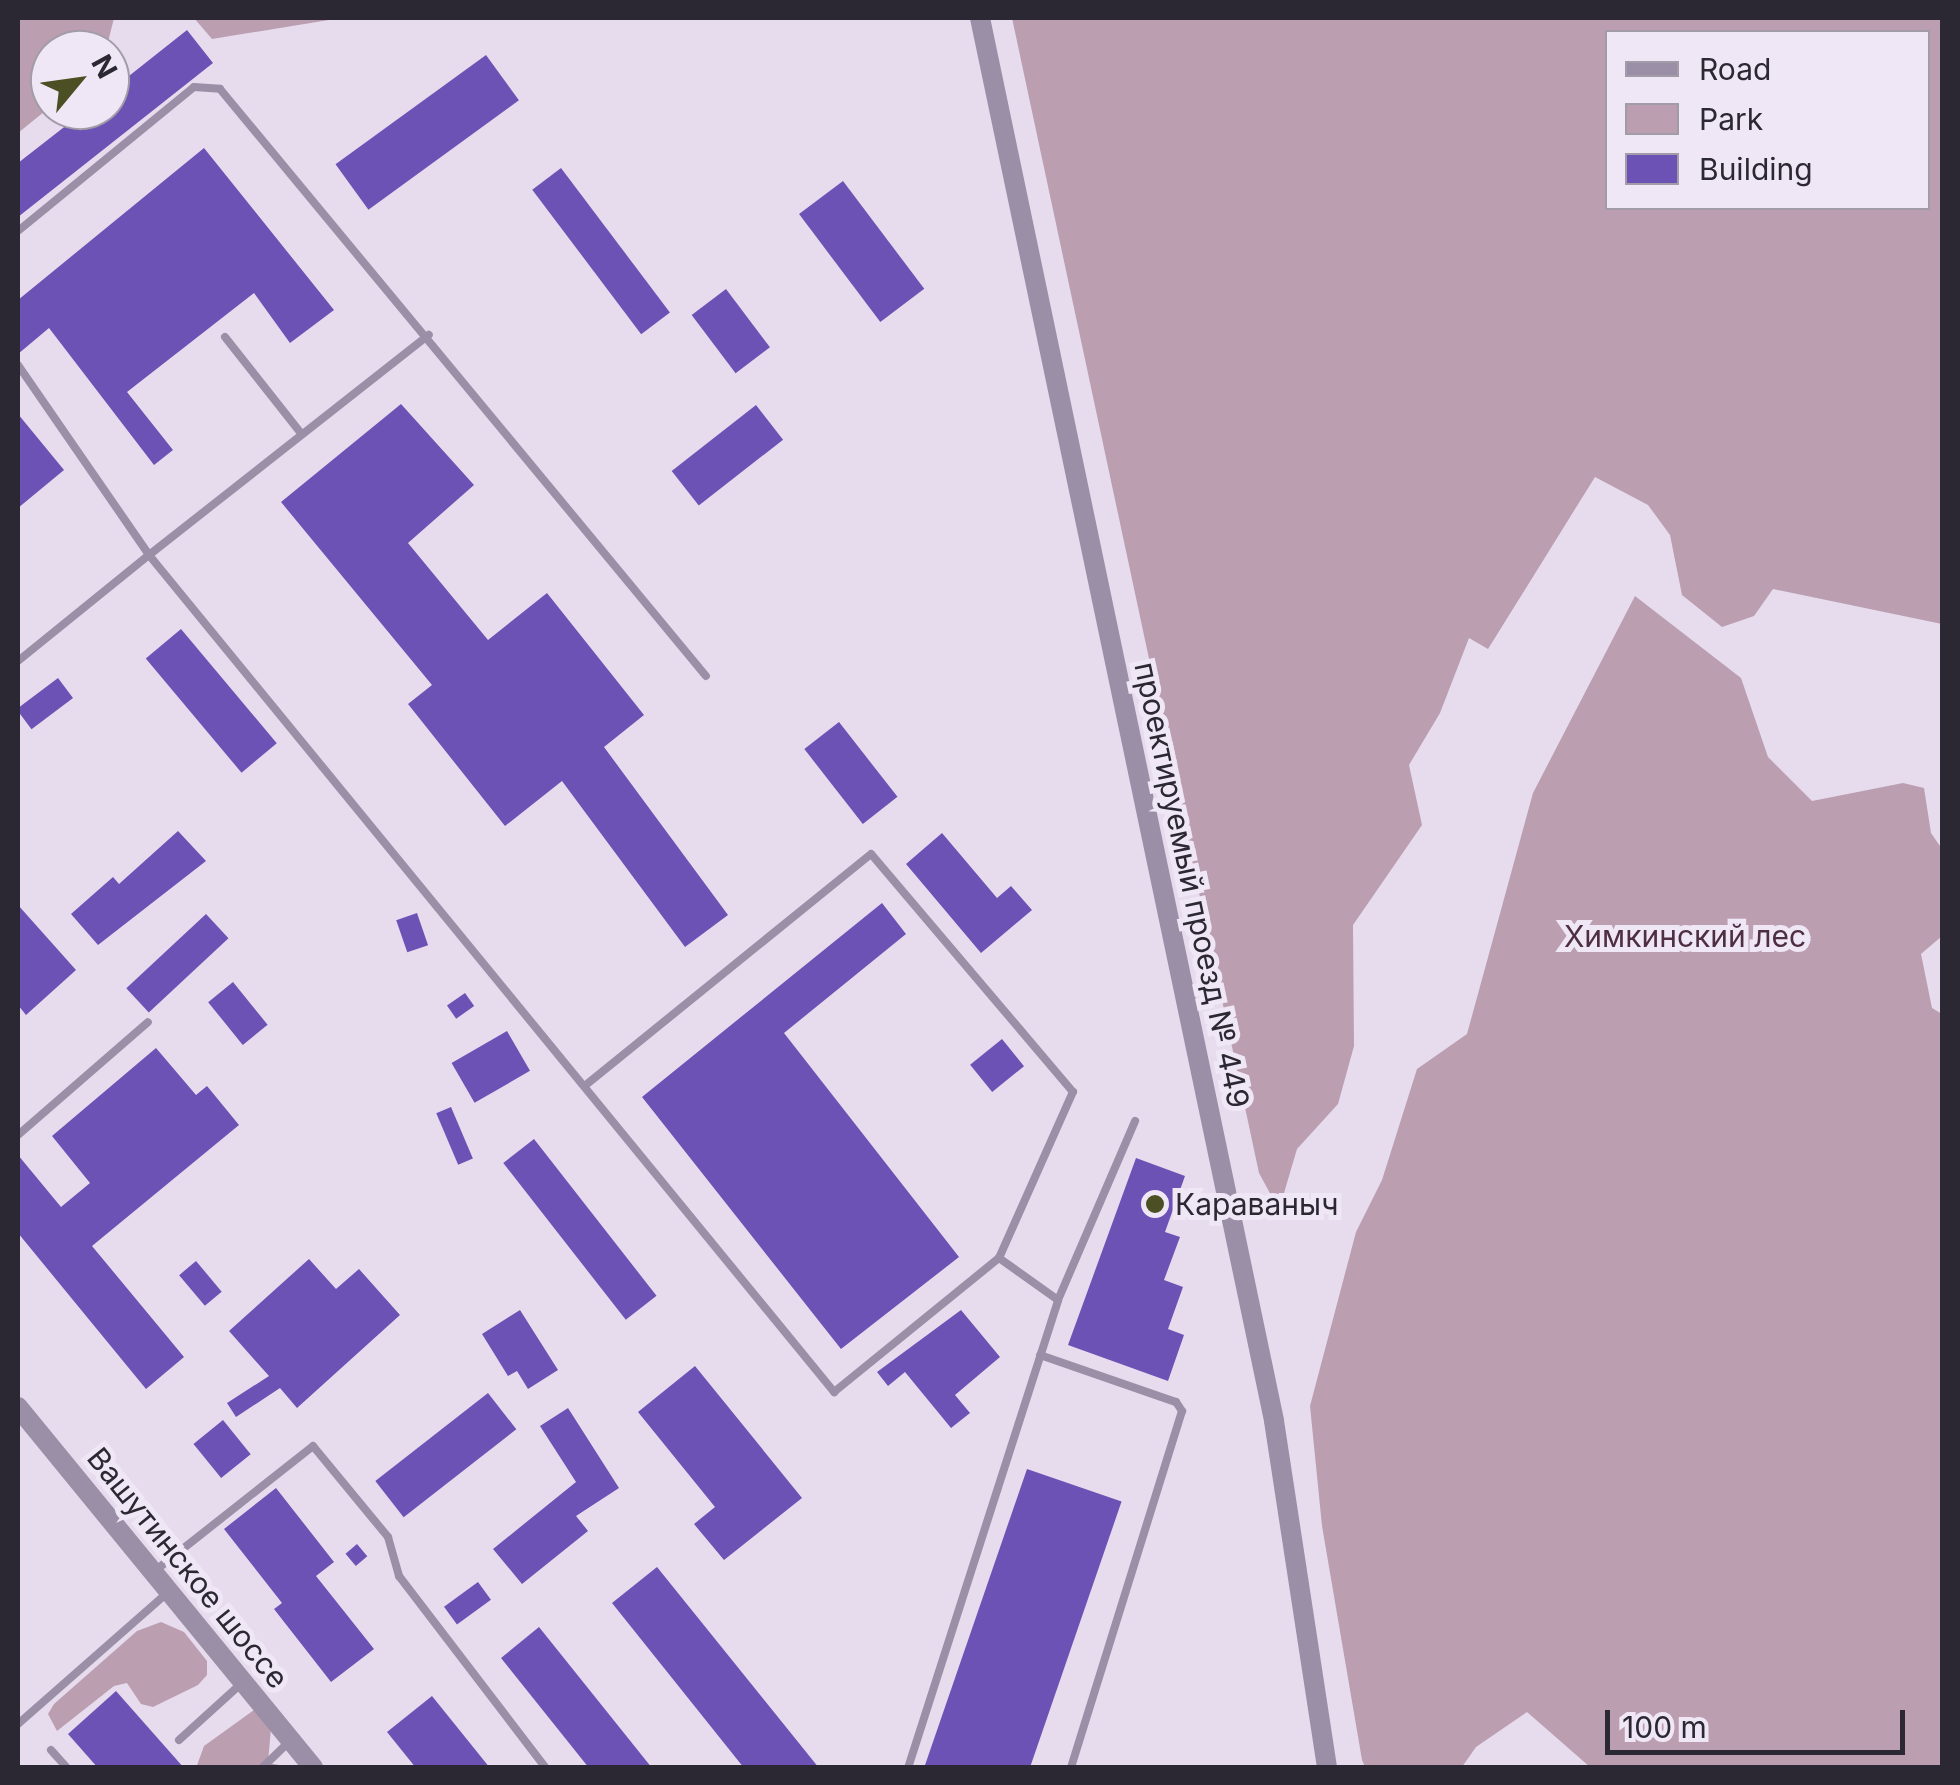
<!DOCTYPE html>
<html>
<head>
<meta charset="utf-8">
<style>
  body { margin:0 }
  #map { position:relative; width:1960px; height:1785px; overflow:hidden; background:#e6dcee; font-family:Inter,sans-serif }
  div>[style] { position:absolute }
  .green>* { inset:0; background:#bb9eb0 }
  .building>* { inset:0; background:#6d52b5; transform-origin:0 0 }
  .service>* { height:8px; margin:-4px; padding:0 4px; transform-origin:4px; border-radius:4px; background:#9b8fa7 }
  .tertiary>* { height:20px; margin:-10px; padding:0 10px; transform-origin:10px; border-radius:10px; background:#9b8fa7 }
  .dots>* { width:28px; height:28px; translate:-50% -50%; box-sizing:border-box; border:5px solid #f0e7f6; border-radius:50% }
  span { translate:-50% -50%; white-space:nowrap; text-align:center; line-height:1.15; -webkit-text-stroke:10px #f0e7f6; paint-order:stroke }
  .street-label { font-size:30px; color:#2c2833 }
  .park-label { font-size:30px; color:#4e2f42 }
  .poi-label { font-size:30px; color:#2c2833 }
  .left { translate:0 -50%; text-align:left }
  .frame { position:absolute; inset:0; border:20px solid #2c2833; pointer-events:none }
  .legend { position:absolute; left:1605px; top:30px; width:325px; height:180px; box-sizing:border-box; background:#f0e7f6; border:2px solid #a29ba8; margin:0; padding:12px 18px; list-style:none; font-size:30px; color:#2c2833 }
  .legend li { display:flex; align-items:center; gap:20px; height:50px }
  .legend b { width:50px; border:2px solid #a29ba8 }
  .north { position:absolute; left:30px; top:30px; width:100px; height:100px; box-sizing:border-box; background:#f0e7f6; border:2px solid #a29ba8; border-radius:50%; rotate:61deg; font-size:28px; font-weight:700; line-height:40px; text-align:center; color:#2c2833 }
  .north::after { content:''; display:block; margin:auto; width:35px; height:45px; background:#4b4f23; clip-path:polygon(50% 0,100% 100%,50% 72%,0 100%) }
  .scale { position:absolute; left:1605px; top:1710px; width:300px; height:45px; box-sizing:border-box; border:5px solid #2c2833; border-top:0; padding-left:12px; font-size:30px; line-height:35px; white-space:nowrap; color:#2c2833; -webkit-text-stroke:8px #f0e7f6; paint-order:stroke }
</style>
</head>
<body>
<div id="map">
  <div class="green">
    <i style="clip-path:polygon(18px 18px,114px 18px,106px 50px,50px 50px,50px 107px,18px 133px)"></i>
    <i style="clip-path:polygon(194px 18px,341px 18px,212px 39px)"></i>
    <i style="clip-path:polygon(evenodd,1012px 18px,1942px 18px,1942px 624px,1773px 589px,1754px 616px,1722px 627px,1682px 595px,1670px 535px,1648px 505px,1595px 477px,1488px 649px,1469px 638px,1440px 713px,1409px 765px,1422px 825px,1353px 925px,1354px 1046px,1338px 1104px,1297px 1149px,1279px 1210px,1259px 1173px,1012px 18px,1608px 32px,1928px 32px,1928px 208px,1608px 208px,1608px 32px)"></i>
    <i style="clip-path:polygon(1635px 596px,1741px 678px,1768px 757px,1812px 801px,1903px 783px,1924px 788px,1931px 833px,1942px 849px,1942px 936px,1921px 954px,1932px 1008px,1942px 1014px,1942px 1767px,1590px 1767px,1527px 1712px,1476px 1747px,1462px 1767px,1365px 1767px,1362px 1760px,1322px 1526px,1310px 1406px,1356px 1232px,1382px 1180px,1417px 1069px,1467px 1034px,1533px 793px)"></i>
    <i style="clip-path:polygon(161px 1622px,184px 1632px,207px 1661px,207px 1675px,198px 1685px,153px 1707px,141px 1704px,127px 1683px,114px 1686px,57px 1731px,48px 1714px,54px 1704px,137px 1631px)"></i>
    <i style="clip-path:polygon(254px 1710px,271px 1728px,268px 1763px,290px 1767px,196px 1768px,204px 1746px)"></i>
  </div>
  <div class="building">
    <i style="clip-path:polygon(187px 30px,213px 63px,18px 217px,18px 163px,86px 110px,110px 110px,110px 91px)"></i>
    <i style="left:486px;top:55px;width:56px;height:186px;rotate:54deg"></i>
    <i style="clip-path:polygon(204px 148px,334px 310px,290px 343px,254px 293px,127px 392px,173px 450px,154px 465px,49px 328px,18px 354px,18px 300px)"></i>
    <i style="left:561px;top:168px;width:181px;height:36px;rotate:53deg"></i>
    <i style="left:843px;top:181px;width:135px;height:55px;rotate:53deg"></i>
    <i style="left:726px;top:289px;width:73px;height:43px;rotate:53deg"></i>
    <i style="clip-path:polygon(401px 404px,474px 485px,408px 543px,488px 640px,547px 593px,644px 715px,604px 747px,728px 915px,685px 947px,562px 781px,505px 826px,408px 704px,432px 685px,281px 502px)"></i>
    <i style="left:756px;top:405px;width:44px;height:107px;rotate:52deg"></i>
    <i style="clip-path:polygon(18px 414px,64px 470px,18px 508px)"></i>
    <i style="left:181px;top:629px;width:149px;height:46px;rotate:50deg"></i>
    <i style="left:58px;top:678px;width:25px;height:52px;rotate:53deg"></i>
    <i style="left:839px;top:722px;width:95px;height:44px;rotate:52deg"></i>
    <i style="clip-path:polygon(178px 831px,206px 861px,98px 945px,71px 914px,113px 877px,119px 884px)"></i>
    <i style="clip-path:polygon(942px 833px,997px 898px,1011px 886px,1032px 910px,981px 953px,906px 864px)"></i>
    <i style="clip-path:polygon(882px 903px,906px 934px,784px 1033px,959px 1257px,841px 1349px,642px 1097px)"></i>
    <i style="clip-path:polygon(18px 905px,76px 970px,26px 1015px,18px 1005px)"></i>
    <i style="left:417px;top:913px;width:34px;height:22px;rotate:71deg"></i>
    <i style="left:206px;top:914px;width:33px;height:109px;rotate:47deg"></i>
    <i style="left:233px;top:982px;width:55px;height:32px;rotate:51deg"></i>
    <i style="left:465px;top:993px;width:16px;height:22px;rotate:55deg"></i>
    <i style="left:507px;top:1031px;width:46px;height:64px;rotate:60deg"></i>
    <i style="left:1002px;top:1039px;width:35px;height:41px;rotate:51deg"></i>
    <i style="clip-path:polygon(156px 1048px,196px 1095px,207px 1086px,239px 1125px,92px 1246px,184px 1357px,146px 1389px,18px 1233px,18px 1155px,61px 1207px,90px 1183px,52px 1136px)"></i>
    <i style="left:451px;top:1107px;width:56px;height:16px;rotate:67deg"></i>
    <i style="left:534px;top:1139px;width:199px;height:39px;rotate:52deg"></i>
    <i style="clip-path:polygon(1136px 1158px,1185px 1176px,1165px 1232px,1180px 1237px,1164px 1280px,1183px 1287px,1168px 1329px,1184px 1335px,1168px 1381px,1068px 1345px)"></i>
    <i style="clip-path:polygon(309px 1259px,336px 1289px,359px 1269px,400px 1315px,297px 1408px,280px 1388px,236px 1417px,227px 1403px,269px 1376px,229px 1331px)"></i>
    <i style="left:196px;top:1261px;width:40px;height:22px;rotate:50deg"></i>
    <i style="clip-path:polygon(520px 1310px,558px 1370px,528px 1389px,517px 1371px,508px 1376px,482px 1334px)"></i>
    <i style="clip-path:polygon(961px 1310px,1000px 1357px,955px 1395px,970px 1413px,951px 1428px,905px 1372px,888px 1386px,877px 1372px)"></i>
    <i style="clip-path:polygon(695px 1366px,802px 1498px,724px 1560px,694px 1524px,715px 1507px,638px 1412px)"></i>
    <i style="left:488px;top:1393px;width:46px;height:143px;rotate:52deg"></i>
    <i style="clip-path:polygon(568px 1408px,619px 1488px,576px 1516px,588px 1531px,522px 1584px,493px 1549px,576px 1482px,540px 1426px)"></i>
    <i style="left:223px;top:1420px;width:44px;height:38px;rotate:51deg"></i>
    <i style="left:1027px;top:1469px;width:100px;height:315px;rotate:19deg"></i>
    <i style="clip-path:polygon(276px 1488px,334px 1562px,316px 1576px,374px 1649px,331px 1682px,274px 1609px,282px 1603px,224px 1529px)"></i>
    <i style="left:357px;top:1544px;width:16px;height:15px;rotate:50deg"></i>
    <i style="clip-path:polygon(657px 1567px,819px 1768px,744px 1768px,612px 1603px)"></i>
    <i style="left:478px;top:1582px;width:22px;height:42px;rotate:54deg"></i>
    <i style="clip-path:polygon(539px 1627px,652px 1768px,589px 1768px,501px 1658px)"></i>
    <i style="clip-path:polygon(116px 1691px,184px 1768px,98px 1768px,68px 1734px)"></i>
    <i style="clip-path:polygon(432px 1696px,490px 1768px,416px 1768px,387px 1732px)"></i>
  </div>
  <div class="service">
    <i style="left:18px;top:231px;width:227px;rotate:-39.3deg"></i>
    <i style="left:194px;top:87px;width:26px;rotate:4deg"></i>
    <i style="left:220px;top:89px;width:762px;rotate:50.38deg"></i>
    <i style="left:225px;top:337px;width:121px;rotate:51.7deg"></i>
    <i style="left:18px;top:365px;width:231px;rotate:55.4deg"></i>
    <i style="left:149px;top:555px;width:356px;rotate:-38.2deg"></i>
    <i style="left:18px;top:661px;width:169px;rotate:-39deg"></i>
    <i style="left:149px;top:555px;width:1082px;rotate:50.7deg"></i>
    <i style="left:834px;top:1392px;width:213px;rotate:-39.1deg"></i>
    <i style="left:999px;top:1258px;width:182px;rotate:-66deg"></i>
    <i style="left:1073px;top:1092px;width:312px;rotate:-130.3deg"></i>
    <i style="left:871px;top:854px;width:364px;rotate:141deg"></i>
    <i style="left:18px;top:1135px;width:172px;rotate:-41deg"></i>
    <i style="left:999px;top:1258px;width:72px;rotate:35.4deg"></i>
    <i style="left:1058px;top:1300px;width:195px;rotate:-66.7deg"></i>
    <i style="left:1040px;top:1355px;width:144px;rotate:19.1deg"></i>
    <i style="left:1176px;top:1402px;width:11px;rotate:56deg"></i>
    <i style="left:1182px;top:1411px;width:374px;rotate:107.3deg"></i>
    <i style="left:156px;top:1570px;width:200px;rotate:-38.3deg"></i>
    <i style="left:313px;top:1446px;width:118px;rotate:50.5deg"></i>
    <i style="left:388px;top:1537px;width:41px;rotate:74.2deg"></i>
    <i style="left:399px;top:1576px;width:242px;rotate:52.6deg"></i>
    <i style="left:18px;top:1724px;width:200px;rotate:-41.3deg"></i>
    <i style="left:179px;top:1740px;width:86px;rotate:-42.2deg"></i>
    <i style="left:51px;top:1750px;width:24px;rotate:48deg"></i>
    <i style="left:262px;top:1768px;width:36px;rotate:-44deg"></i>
    <i style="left:908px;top:1768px;width:491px;rotate:-72.2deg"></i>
  </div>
  <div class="tertiary">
    <i style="left:980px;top:18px;width:1433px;rotate:78.16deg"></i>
    <i style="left:1274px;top:1421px;width:351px;rotate:81.3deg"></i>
    <i style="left:18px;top:1407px;width:466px;rotate:50.7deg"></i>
  </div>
  <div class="dots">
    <i style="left:1155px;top:1204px;background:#4b4f23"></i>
  </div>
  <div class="street-label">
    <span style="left:1192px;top:885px;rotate:78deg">проектируемый проезд № 449</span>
    <span style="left:188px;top:1568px;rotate:51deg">Вашутинское шоссе</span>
  </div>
  <div class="park-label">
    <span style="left:1685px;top:936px">Химкинский лес</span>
  </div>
  <div class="poi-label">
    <span class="left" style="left:1175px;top:1204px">Караваныч</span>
  </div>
  <div class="frame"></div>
  <ul class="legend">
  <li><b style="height:12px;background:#9b8fa7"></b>Road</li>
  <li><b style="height:28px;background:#bb9eb0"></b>Park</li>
  <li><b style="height:28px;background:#6d52b5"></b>Building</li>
  </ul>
  <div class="north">N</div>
  <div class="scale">100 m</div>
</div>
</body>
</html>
